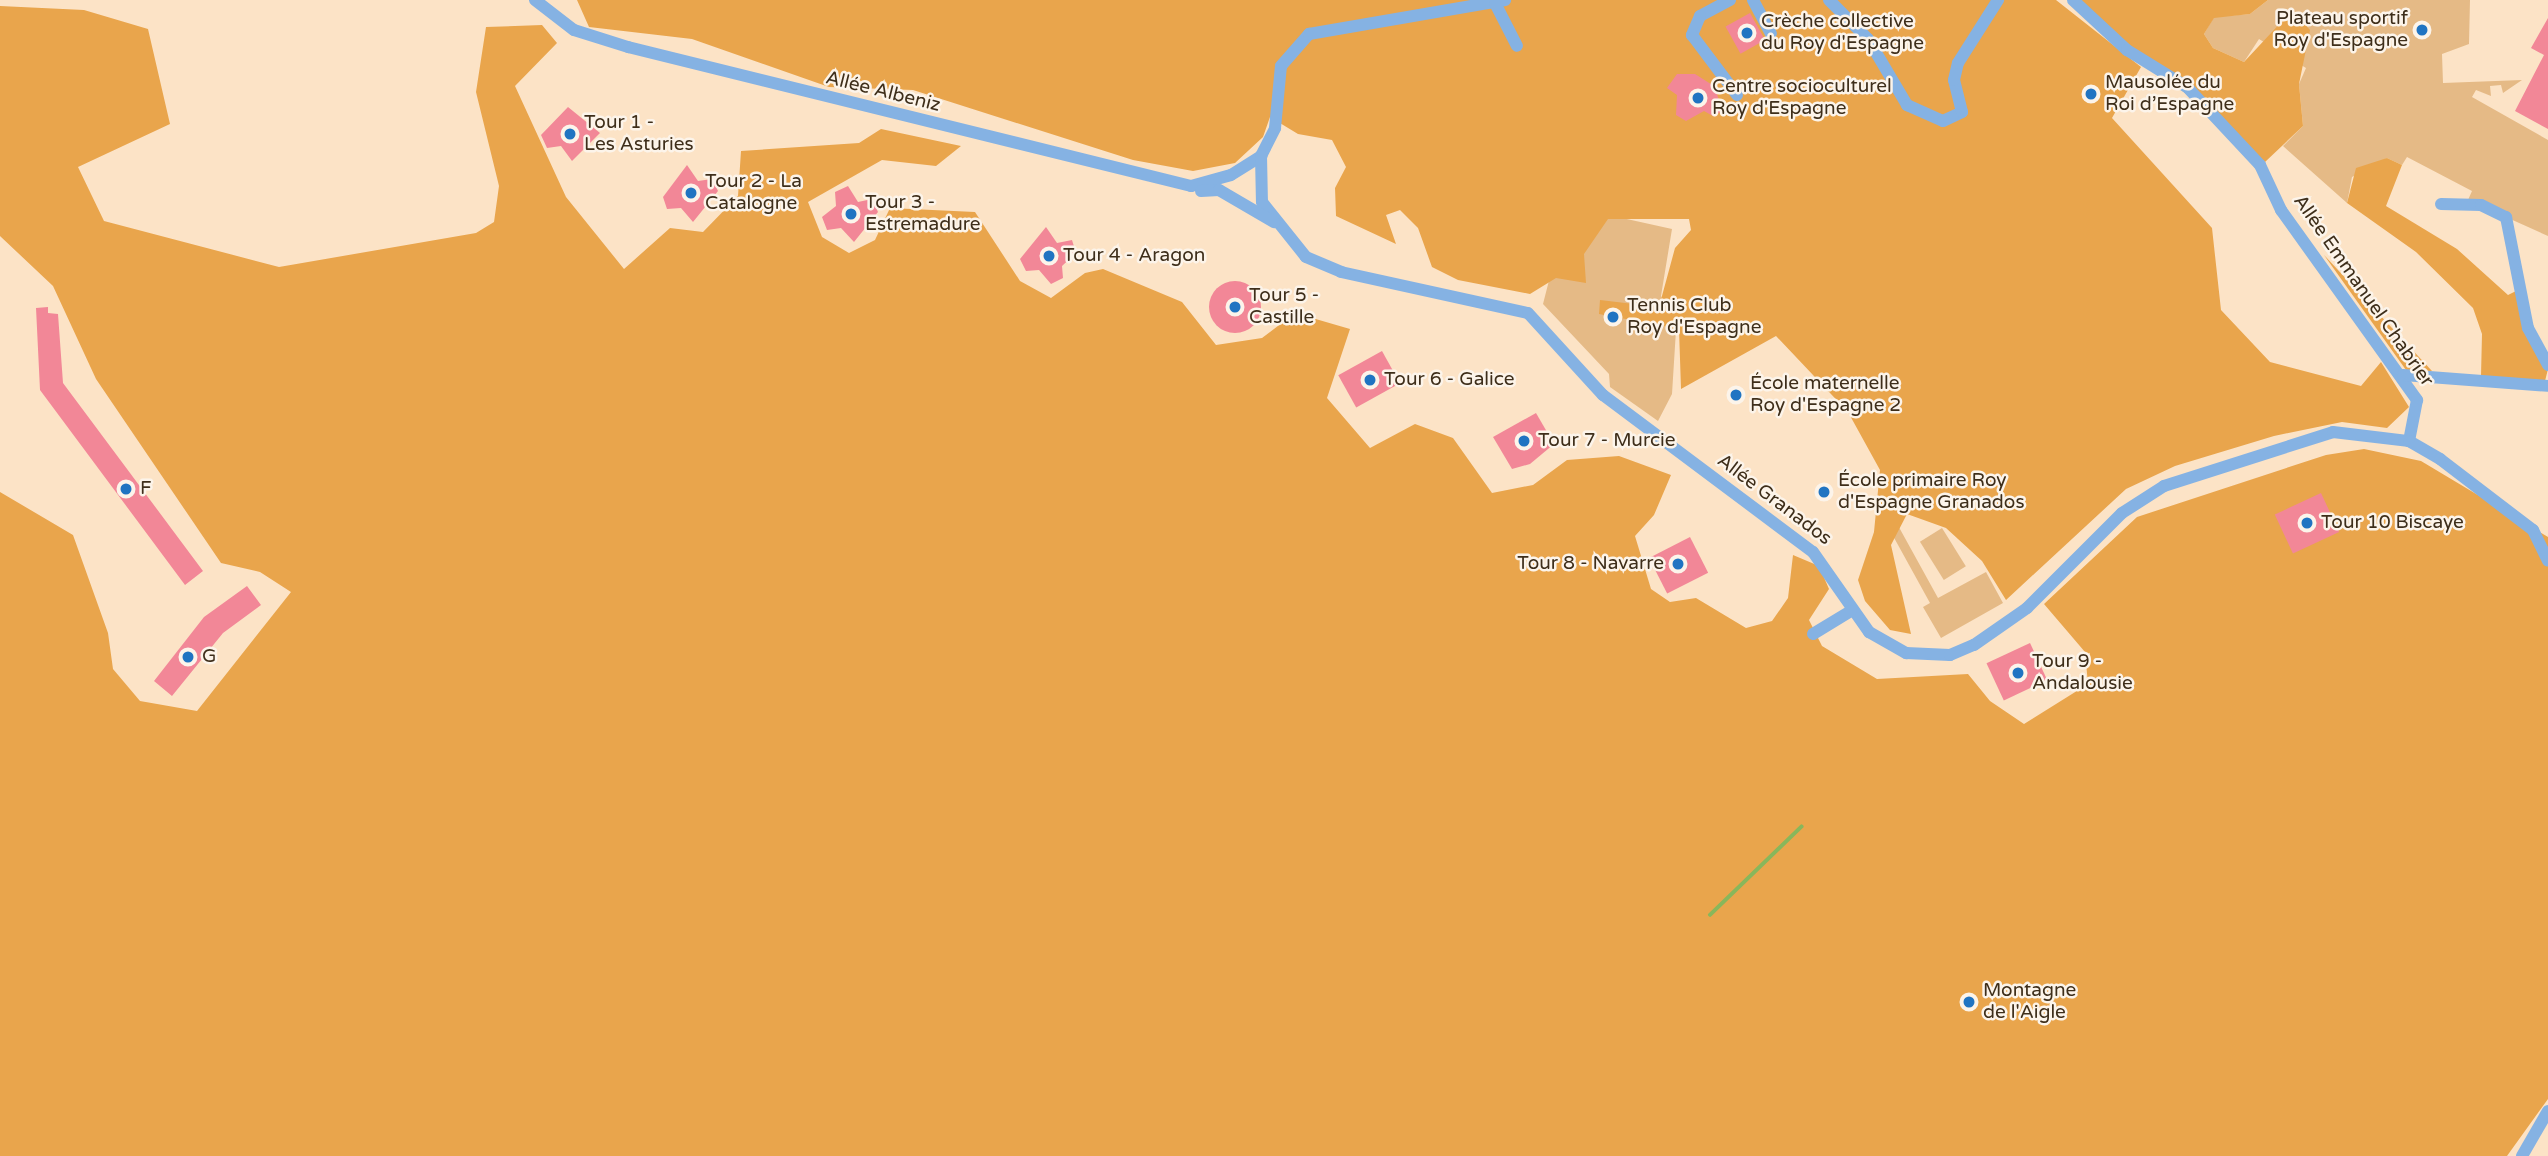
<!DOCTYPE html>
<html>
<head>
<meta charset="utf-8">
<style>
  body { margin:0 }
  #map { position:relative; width:2548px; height:1156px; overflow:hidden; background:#fce3c6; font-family:"Varela Round",sans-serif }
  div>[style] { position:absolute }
  .green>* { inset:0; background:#e5ba86; transform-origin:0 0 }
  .forest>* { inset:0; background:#e9a54c }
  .stream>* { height:3.5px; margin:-1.75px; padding:0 1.75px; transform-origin:1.75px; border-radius:1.75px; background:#88b75b }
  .building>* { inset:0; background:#f28797; transform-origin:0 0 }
  .round { border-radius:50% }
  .minor>* { height:12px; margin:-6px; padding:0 6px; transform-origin:6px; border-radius:6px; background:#85b2e3 }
  .dots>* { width:19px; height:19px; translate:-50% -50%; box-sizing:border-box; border:4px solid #fcf4ea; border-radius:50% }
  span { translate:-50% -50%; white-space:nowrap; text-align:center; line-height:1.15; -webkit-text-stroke:5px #fcf4ea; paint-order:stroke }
  .poi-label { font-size:19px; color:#3e2e1a }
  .right { translate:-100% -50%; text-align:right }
  .left { translate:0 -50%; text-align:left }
  .street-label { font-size:19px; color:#3e2e1a }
</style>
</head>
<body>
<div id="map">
  <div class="green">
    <i style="clip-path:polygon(2268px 0,2470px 0,2469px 44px,2442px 54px,2443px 83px,2522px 80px,2503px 93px,2501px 85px,2490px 86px,2491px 96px,2476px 90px,2472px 97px,2548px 140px,2548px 236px,2468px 200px,2472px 191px,2407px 157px,2402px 165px,2387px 158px,2352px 177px,2347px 203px,2283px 146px,2303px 126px,2299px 84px,2306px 68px,2259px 39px,2244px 62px,2213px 48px,2204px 34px,2214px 17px,2250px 14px)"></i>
    <i style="clip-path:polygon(1568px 206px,1672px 229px,1661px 296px,1676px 330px,1672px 394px,1658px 421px,1610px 387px,1609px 374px,1543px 304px)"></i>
    <i style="clip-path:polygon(1895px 520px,1938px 598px,1986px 572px,2003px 603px,1941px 638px,1923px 607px,1930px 603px,1887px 525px)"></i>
    <i style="left:1942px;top:528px;width:45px;height:26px;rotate:58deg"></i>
  </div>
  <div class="forest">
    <i style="clip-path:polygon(577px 0,2056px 0,2141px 67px,2112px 118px,2212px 228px,2221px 310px,2270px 362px,2361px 386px,2381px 362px,2409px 407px,2387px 428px,2342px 422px,2274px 436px,2175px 466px,2126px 489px,2006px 600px,1982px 561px,1946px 528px,1907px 514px,1891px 545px,1911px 634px,1890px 630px,1865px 601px,1858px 580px,1874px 532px,1880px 470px,1848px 412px,1776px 336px,1681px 389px,1679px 329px,1599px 314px,1600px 300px,1659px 307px,1675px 248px,1691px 230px,1689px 219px,1608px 219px,1584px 254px,1586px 283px,1556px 278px,1530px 294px,1458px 280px,1432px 267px,1418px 228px,1400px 210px,1386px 215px,1396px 244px,1336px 216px,1335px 188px,1346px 167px,1332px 140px,1298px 134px,1270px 117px,1263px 137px,1235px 163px,1193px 171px,1133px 160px,913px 90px,829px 87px,692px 39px,589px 27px)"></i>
    <i style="clip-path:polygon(2077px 0,2268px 0,2250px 14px,2214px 18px,2204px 34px,2213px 48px,2244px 62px,2285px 18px,2300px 19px,2310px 30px,2299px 84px,2303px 126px,2265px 162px)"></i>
    <i style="clip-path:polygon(0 6px,84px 10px,148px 29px,170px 124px,78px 167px,104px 221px,279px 267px,476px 233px,494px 222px,499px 186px,476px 92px,486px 27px,542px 25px,557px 43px,515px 86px,566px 197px,624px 269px,670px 228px,703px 232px,738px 196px,741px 151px,859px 143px,881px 129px,961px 146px,936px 166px,882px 160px,808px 202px,822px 237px,849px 253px,875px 240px,890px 208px,975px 212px,1020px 281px,1051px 298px,1085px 273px,1103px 269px,1182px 302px,1216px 345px,1262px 338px,1295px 313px,1350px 329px,1327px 398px,1370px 448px,1415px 424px,1453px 438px,1492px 493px,1533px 485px,1567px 460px,1619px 456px,1671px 475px,1654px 515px,1635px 536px,1651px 589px,1670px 602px,1696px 598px,1746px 628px,1772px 621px,1788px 598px,1793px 555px,1819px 566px,1829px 589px,1809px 620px,1822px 646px,1877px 679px,1968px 674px,1990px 701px,2024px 724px,2088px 684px,2085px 652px,2044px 604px,2137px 517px,2326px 455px,2364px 449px,2421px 461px,2548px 537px,2548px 1099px,2507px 1156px,0 1156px,0 492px,73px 535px,108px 633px,113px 669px,140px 701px,197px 711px,291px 592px,260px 572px,221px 563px,96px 379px,53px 286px,0 236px)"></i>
    <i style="clip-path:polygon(2387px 158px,2402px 165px,2386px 206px,2457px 249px,2508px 295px,2518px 290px,2548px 369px,2545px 381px,2481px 376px,2482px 334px,2473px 308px,2416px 252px,2347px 203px,2356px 168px)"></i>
    <i style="clip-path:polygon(2324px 255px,2432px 371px,2406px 370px)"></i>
  </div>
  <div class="stream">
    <i style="left:1710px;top:915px;width:127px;rotate:-44deg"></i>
  </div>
  <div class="building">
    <i style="left:1750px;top:13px;width:31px;height:28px;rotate:61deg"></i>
    <i style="clip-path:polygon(2548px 18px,2548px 129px,2515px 111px,2544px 55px,2531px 48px)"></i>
    <i style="clip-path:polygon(1677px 74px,1695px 74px,1714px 86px,1723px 111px,1713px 116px,1704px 111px,1686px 121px,1676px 115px,1677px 95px,1667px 88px)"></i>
    <i style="clip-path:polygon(568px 107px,600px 133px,572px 161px,561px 146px,547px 148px,541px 135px)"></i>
    <i style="clip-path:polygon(687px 165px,698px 181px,712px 179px,718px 191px,693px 222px,681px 208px,667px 209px,663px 197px)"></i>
    <i style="clip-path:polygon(848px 186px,858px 202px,872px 199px,878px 212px,854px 242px,841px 228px,827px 230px,822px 217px,836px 206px,835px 192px)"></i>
    <i style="clip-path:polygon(1046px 227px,1057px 243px,1072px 240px,1076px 253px,1062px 266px,1063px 278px,1051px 284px,1039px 270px,1026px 271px,1020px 259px)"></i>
    <i class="round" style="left:1209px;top:281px;width:52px;height:52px"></i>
    <i style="clip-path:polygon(48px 307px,48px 313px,58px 314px,63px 383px,203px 571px,185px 585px,40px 390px,36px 308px)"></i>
    <i style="left:1382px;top:351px;width:37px;height:50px;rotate:61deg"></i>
    <i style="clip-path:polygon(1536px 413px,1554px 444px,1530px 464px,1512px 469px,1493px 437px)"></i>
    <i style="left:2321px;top:493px;width:43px;height:51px;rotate:65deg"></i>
    <i style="left:1690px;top:537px;width:40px;height:46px;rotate:63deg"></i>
    <i style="clip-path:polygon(247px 586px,261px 605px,223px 633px,172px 696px,154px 681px,204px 617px)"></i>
    <i style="left:2030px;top:643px;width:41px;height:48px;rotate:65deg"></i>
  </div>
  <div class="minor">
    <i style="left:535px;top:0;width:49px;rotate:37.6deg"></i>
    <i style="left:574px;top:30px;width:57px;rotate:17.5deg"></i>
    <i style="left:628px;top:47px;width:580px;rotate:13.87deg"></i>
    <i style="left:1191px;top:186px;width:41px;rotate:-15.4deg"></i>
    <i style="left:1231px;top:175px;width:36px;rotate:-32deg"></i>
    <i style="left:1261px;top:156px;width:31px;rotate:-63deg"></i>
    <i style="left:1275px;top:128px;width:62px;rotate:-84.5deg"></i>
    <i style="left:1281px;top:66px;width:43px;rotate:-48.8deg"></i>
    <i style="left:1309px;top:34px;width:199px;rotate:-9.8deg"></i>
    <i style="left:1730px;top:0;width:34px;rotate:152deg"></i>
    <i style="left:1700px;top:16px;width:21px;rotate:113deg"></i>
    <i style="left:1692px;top:35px;width:75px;rotate:53.1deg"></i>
    <i style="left:1753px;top:0;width:38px;rotate:62deg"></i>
    <i style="left:1829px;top:0;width:55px;rotate:45deg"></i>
    <i style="left:1868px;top:39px;width:77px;rotate:59.4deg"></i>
    <i style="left:1907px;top:105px;width:39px;rotate:24deg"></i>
    <i style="left:1943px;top:121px;width:21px;rotate:-25deg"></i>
    <i style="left:1962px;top:112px;width:33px;rotate:-104deg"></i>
    <i style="left:1954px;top:80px;width:17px;rotate:-77deg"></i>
    <i style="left:1958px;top:63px;width:75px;rotate:-57.6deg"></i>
    <i style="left:2073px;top:0;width:74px;rotate:42.8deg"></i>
    <i style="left:2127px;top:50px;width:70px;rotate:31.7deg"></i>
    <i style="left:2187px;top:87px;width:107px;rotate:46.9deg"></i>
    <i style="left:2260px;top:165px;width:50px;rotate:65deg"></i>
    <i style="left:2281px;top:210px;width:234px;rotate:54.4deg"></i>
    <i style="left:2417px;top:400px;width:42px;rotate:101deg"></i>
    <i style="left:1495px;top:3px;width:48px;rotate:62.9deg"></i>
    <i style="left:1261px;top:156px;width:46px;rotate:88.8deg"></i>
    <i style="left:1262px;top:202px;width:70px;rotate:51.3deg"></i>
    <i style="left:1306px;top:257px;width:38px;rotate:23deg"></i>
    <i style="left:1341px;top:272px;width:191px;rotate:12.4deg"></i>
    <i style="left:1528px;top:313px;width:111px;rotate:47.6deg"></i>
    <i style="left:1603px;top:395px;width:262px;rotate:36.8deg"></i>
    <i style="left:1813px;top:552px;width:98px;rotate:55deg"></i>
    <i style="left:1869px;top:632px;width:43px;rotate:29.6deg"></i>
    <i style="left:1906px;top:653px;width:44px;rotate:2.6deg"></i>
    <i style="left:1950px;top:655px;width:26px;rotate:-23deg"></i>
    <i style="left:1974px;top:645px;width:65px;rotate:-34.9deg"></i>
    <i style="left:2027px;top:608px;width:134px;rotate:-45deg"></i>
    <i style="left:2122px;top:513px;width:50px;rotate:-32.7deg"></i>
    <i style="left:2164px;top:486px;width:177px;rotate:-17.7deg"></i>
    <i style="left:2333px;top:432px;width:77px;rotate:6.8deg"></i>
    <i style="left:2409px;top:441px;width:36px;rotate:30deg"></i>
    <i style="left:2440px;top:459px;width:117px;rotate:37.4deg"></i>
    <i style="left:2533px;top:530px;width:34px;rotate:64deg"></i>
    <i style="left:1201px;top:191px;width:18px;rotate:-3deg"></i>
    <i style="left:1219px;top:190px;width:64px;rotate:30.2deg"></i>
    <i style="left:2441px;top:204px;width:40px;rotate:1.4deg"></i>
    <i style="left:2481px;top:205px;width:28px;rotate:26deg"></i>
    <i style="left:2506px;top:217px;width:113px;rotate:78.8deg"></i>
    <i style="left:2528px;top:328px;width:42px;rotate:61.6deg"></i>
    <i style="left:2403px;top:375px;width:145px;rotate:4.3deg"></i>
    <i style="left:1813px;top:634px;width:44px;rotate:-31.2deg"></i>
    <i style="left:2522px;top:1156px;width:52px;rotate:-60deg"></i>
  </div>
  <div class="dots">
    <i style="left:2422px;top:30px;background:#2074c2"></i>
    <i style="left:1747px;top:33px;background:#2074c2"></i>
    <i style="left:2091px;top:94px;background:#2074c2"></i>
    <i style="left:1698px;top:98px;background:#2074c2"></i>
    <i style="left:570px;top:134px;background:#2074c2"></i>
    <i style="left:691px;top:193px;background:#2074c2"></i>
    <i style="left:851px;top:214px;background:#2074c2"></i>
    <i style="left:1049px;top:256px;background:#2074c2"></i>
    <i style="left:1235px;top:307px;background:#2074c2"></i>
    <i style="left:1613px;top:317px;background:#2074c2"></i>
    <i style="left:1370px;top:380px;background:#2074c2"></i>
    <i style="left:1736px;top:395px;background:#2074c2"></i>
    <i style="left:1524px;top:441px;background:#2074c2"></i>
    <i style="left:126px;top:489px;background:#2074c2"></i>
    <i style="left:1824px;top:492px;background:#2074c2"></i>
    <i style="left:2307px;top:523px;background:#2074c2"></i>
    <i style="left:1678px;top:564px;background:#2074c2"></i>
    <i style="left:188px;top:657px;background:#2074c2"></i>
    <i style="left:2018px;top:673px;background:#2074c2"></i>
    <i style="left:1969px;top:1002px;background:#2074c2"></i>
  </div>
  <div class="poi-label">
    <span class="right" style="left:2408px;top:30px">Plateau sportif<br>Roy d'Espagne</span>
    <span class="left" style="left:1761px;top:33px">Crèche collective<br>du Roy d'Espagne</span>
    <span class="left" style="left:2105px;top:94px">Mausolée du<br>Roi d’Espagne</span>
    <span class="left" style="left:1712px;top:98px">Centre socioculturel<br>Roy d'Espagne</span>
    <span class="left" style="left:584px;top:134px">Tour 1 -<br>Les Asturies</span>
    <span class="left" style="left:705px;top:193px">Tour 2 - La<br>Catalogne</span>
    <span class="left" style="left:865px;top:214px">Tour 3 -<br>Estremadure</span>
    <span class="left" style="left:1063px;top:256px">Tour 4 - Aragon</span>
    <span class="left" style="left:1249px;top:307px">Tour 5 -<br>Castille</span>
    <span class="left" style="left:1627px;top:317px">Tennis Club<br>Roy d'Espagne</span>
    <span class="left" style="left:1384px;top:380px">Tour 6 - Galice</span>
    <span class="left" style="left:1750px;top:395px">École maternelle<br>Roy d'Espagne 2</span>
    <span class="left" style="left:1538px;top:441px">Tour 7 - Murcie</span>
    <span class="left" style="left:1838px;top:492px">École primaire Roy<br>d'Espagne Granados</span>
    <span class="left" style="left:140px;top:489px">F</span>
    <span class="left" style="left:2321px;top:523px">Tour 10 Biscaye</span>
    <span class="right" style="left:1664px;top:564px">Tour 8 - Navarre</span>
    <span class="left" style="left:202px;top:657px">G</span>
    <span class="left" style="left:2032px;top:673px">Tour 9 -<br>Andalousie</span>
    <span class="left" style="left:1983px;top:1002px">Montagne<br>de l'Aigle</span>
  </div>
  <div class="street-label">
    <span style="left:883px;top:92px;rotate:14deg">Allée Albeniz</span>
    <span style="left:2363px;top:291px;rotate:55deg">Allée Emmanuel Chabrier</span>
    <span style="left:1774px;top:500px;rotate:37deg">Allée Granados</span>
  </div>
</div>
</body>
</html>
